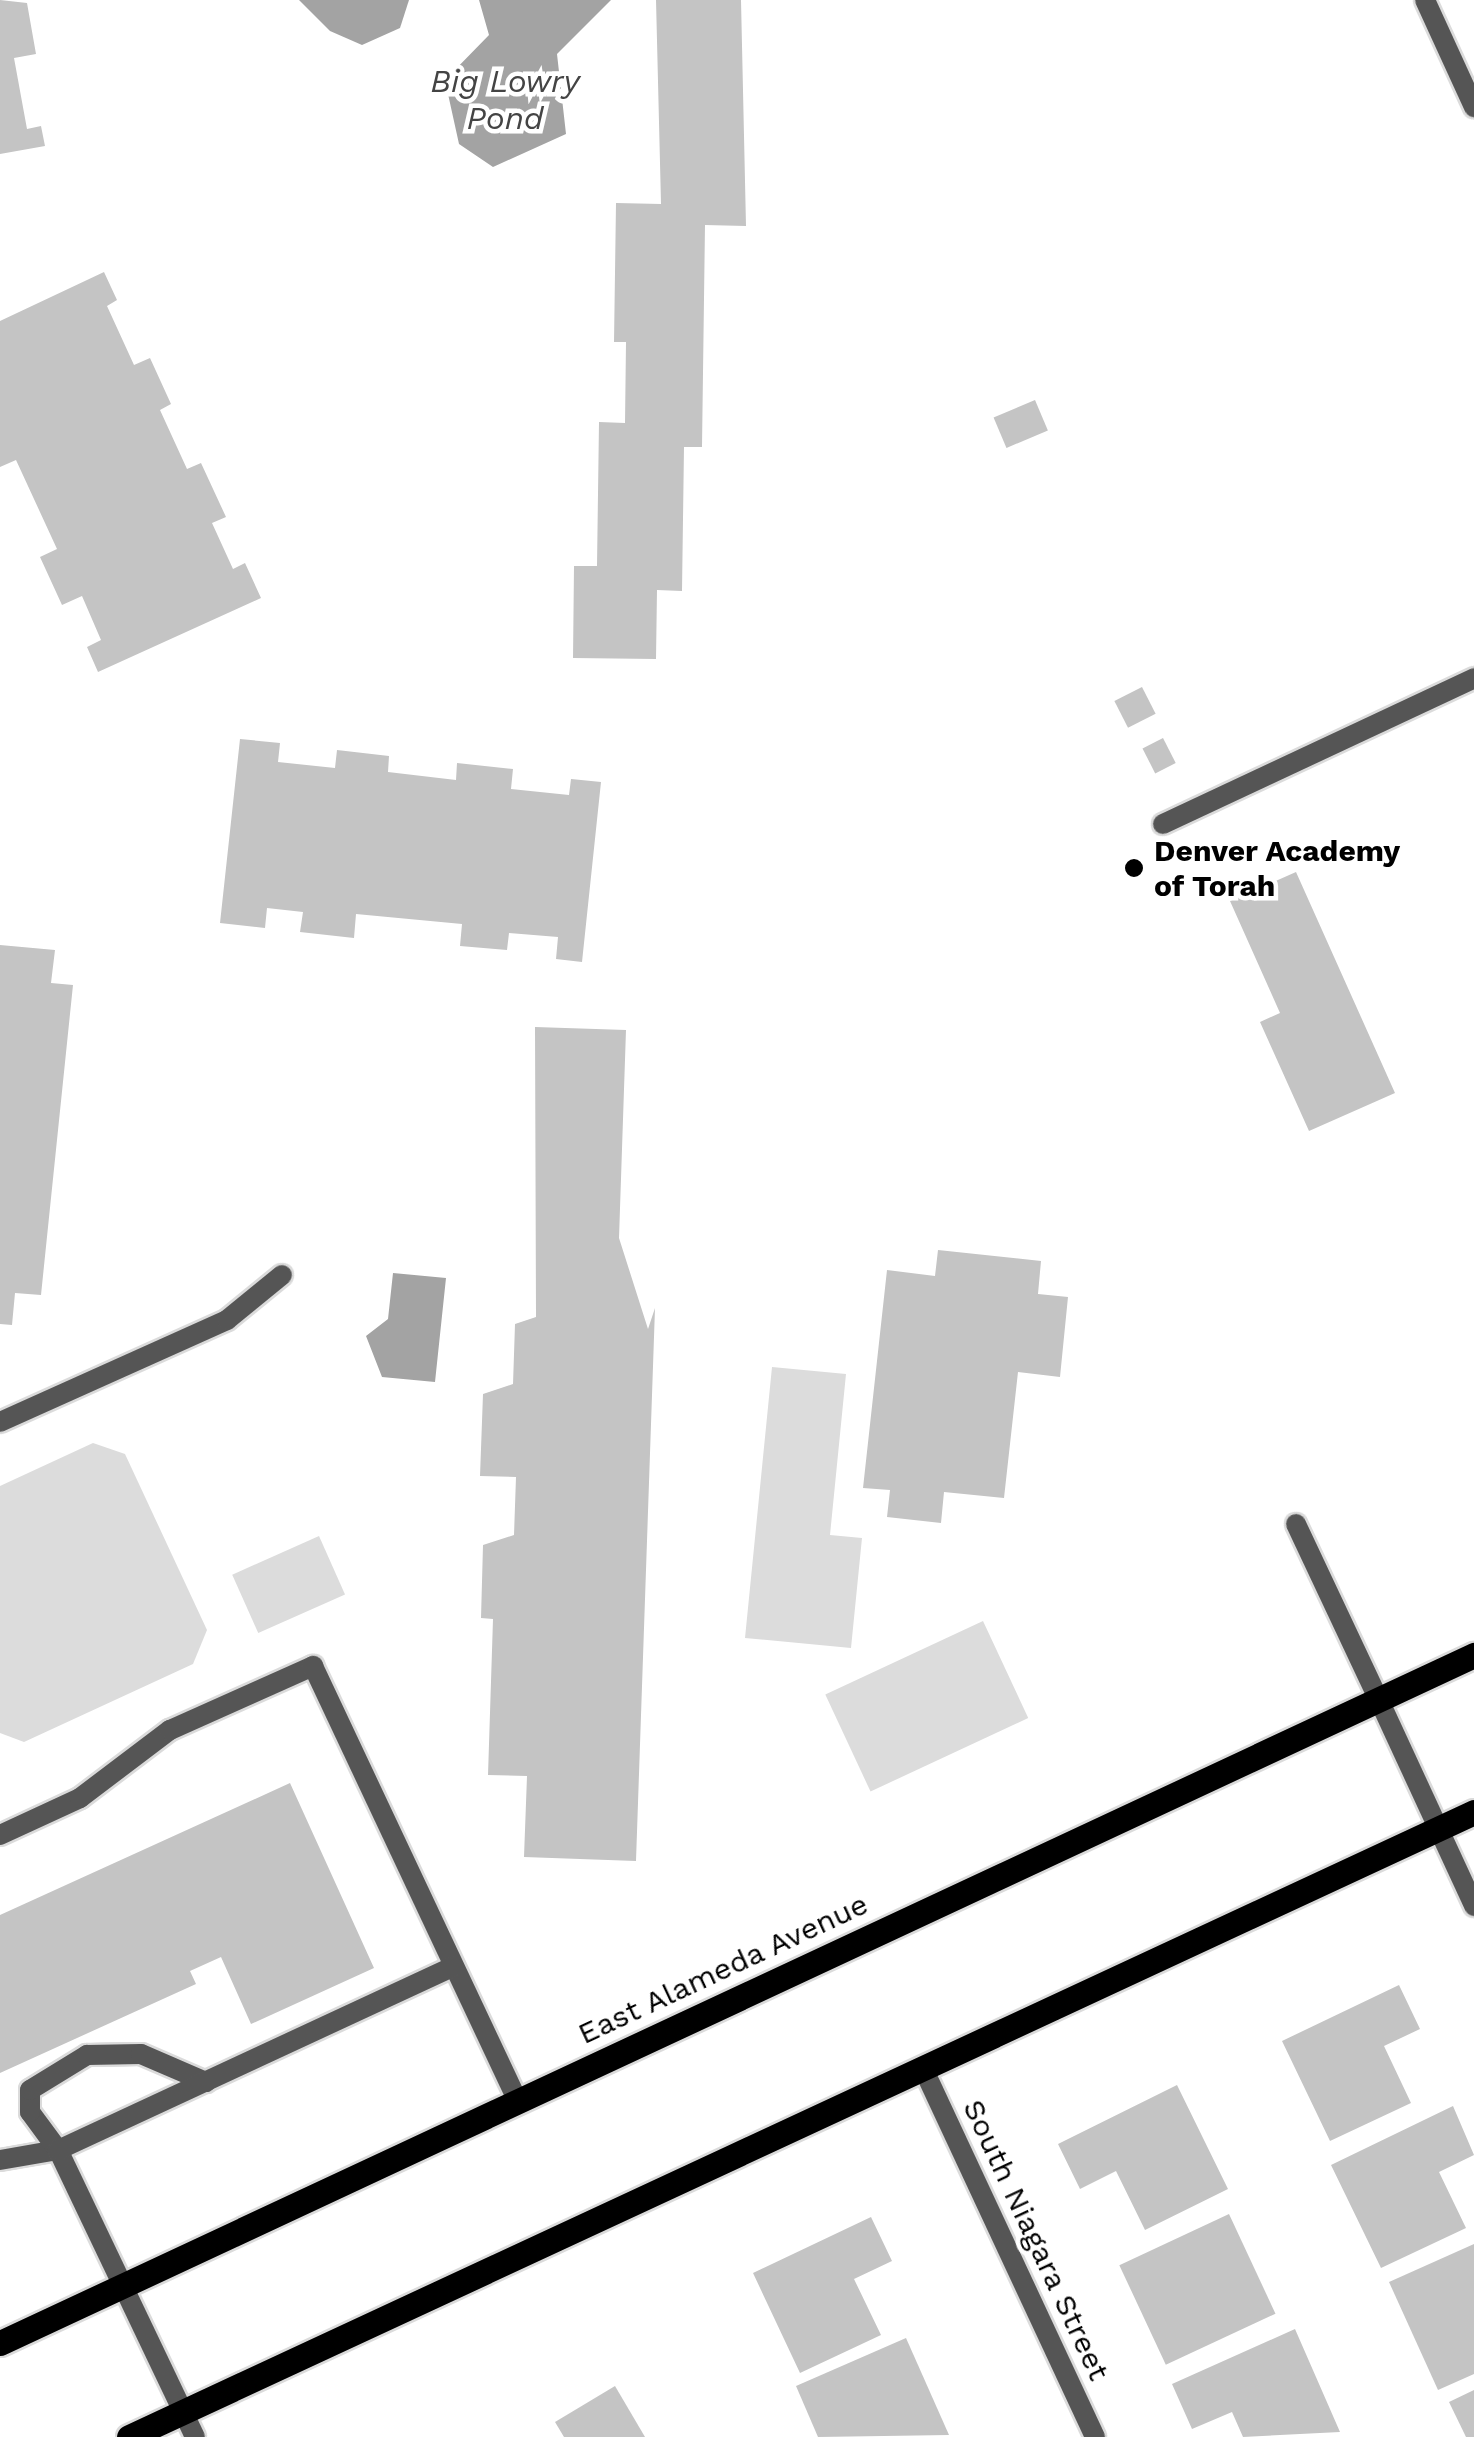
<!DOCTYPE html>
<html>
<head>
<meta charset="utf-8">
<style>
  body { margin:0 }
  #map { position:relative; width:1474px; height:2437px; overflow:hidden; background:#fff; font-family:"Work Sans",sans-serif }
  div>[style] { position:absolute }
  .green>* { inset:0; background:#dcdcdc; transform-origin:0 0 }
  .water>* { inset:0; background:#a3a3a3 }
  .building>* { inset:0; background:#c4c4c4; transform-origin:0 0 }
  .roads { filter:drop-shadow(2px 0 #dbdbdb) drop-shadow(-2px 0 #dbdbdb) drop-shadow(0 2px #dbdbdb) drop-shadow(0 -2px #dbdbdb) }
  .lane>* { height:20px; margin:-10px; padding:0 10px; transform-origin:10px; border-radius:10px; background:#555 }
  .street>* { height:20px; margin:-10px; padding:0 10px; transform-origin:10px; border-radius:10px; background:#555 }
  .primary>* { height:25px; margin:-12.5px; padding:0 12.5px; transform-origin:12.5px; border-radius:12.5px; background:#000 }
  .dots>* { width:28px; height:28px; translate:-50% -50%; box-sizing:border-box; border:5px solid #fff; border-radius:50% }
  span { translate:-50% -50%; white-space:nowrap; text-align:center; line-height:1.15; -webkit-text-stroke:9px #fff; paint-order:stroke }
  .poi-label { font-size:30px; color:#000; font-weight:700 }
  .left { translate:0 -50%; text-align:left }
  .street-label { font-size:30px; color:#000 }
  .water-label { font-size:32px; color:#444; font-style:italic }
</style>
</head>
<body>
<div id="map">
  <div class="green">
    <i style="clip-path:polygon(772px 1367px,846px 1374px,830px 1535px,862px 1538px,851px 1648px,745px 1638px)"></i>
    <i style="clip-path:polygon(93px 1443px,125px 1454px,207px 1630px,193px 1664px,24px 1742px,0 1733px,0 1486px)"></i>
    <i style="left:319px;top:1536px;width:64px;height:95px;rotate:66deg"></i>
    <i style="left:983px;top:1621px;width:107px;height:174px;rotate:65deg"></i>
  </div>
  <div class="water">
    <i style="clip-path:polygon(299px 0,409px 0,400px 28px,362px 45px,330px 31px)"></i>
    <i style="clip-path:polygon(479px 0,611px 0,557px 54px,566px 134px,493px 167px,459px 144px,448px 94px,448px 77px,489px 35px)"></i>
    <i style="clip-path:polygon(393px 1273px,446px 1278px,435px 1382px,382px 1377px,366px 1336px,388px 1319px)"></i>
  </div>
  <div class="building">
    <i style="clip-path:polygon(0 0,27px 3px,36px 54px,14px 58px,27px 129px,41px 126px,45px 146px,0 154px)"></i>
    <i style="clip-path:polygon(656px 0,741px 0,746px 226px,705px 225px,702px 447px,684px 447px,682px 591px,657px 590px,656px 659px,573px 658px,574px 566px,597px 566px,599px 422px,625px 423px,626px 342px,614px 342px,616px 203px,661px 204px)"></i>
    <i style="clip-path:polygon(104px 272px,117px 300px,107px 306px,134px 365px,150px 358px,171px 404px,160px 410px,187px 469px,201px 463px,226px 517px,212px 523px,233px 569px,245px 563px,261px 598px,98px 672px,87px 647px,101px 640px,82px 596px,62px 605px,40px 557px,57px 549px,16px 460px,0 467px,0 321px)"></i>
    <i style="left:1035px;top:400px;width:33px;height:45px;rotate:67deg"></i>
    <i style="left:1142px;top:687px;width:30px;height:31px;rotate:63deg"></i>
    <i style="left:1163px;top:738px;width:28px;height:23px;rotate:63deg"></i>
    <i style="clip-path:polygon(240px 739px,280px 743px,278px 762px,335px 768px,337px 750px,389px 756px,388px 772px,456px 780px,457px 763px,513px 769px,511px 789px,569px 795px,571px 779px,601px 782px,582px 962px,556px 959px,558px 937px,509px 933px,507px 950px,460px 946px,462px 924px,356px 914px,354px 938px,300px 932px,303px 912px,267px 908px,265px 928px,220px 923px)"></i>
    <i style="clip-path:polygon(1296px 872px,1395px 1093px,1309px 1131px,1260px 1022px,1280px 1013px,1230px 901px)"></i>
    <i style="clip-path:polygon(0 945px,55px 950px,51px 983px,73px 985px,41px 1295px,15px 1293px,12px 1325px,0 1324px)"></i>
    <i style="clip-path:polygon(535px 1027px,626px 1030px,619px 1238px,648px 1329px,655px 1308px,636px 1861px,524px 1857px,527px 1776px,488px 1775px,493px 1619px,481px 1618px,483px 1545px,514px 1535px,516px 1477px,480px 1476px,483px 1394px,513px 1384px,515px 1324px,536px 1317px)"></i>
    <i style="clip-path:polygon(938px 1250px,1041px 1261px,1038px 1294px,1068px 1297px,1060px 1377px,1018px 1372px,1004px 1498px,944px 1492px,941px 1523px,887px 1517px,890px 1490px,863px 1488px,887px 1270px,935px 1276px)"></i>
    <i style="clip-path:polygon(290px 1783px,374px 1968px,251px 2024px,221px 1957px,190px 1971px,196px 1984px,0 2073px,0 1915px)"></i>
    <i style="clip-path:polygon(1399px 1985px,1420px 2029px,1384px 2046px,1411px 2103px,1330px 2141px,1282px 2041px)"></i>
    <i style="clip-path:polygon(1177px 2085px,1228px 2189px,1145px 2230px,1116px 2171px,1080px 2189px,1058px 2144px)"></i>
    <i style="clip-path:polygon(1453px 2106px,1474px 2155px,1439px 2172px,1466px 2228px,1381px 2268px,1331px 2165px)"></i>
    <i style="left:1229px;top:2214px;width:110px;height:121px;rotate:65deg"></i>
    <i style="clip-path:polygon(871px 2217px,892px 2261px,854px 2279px,881px 2335px,800px 2373px,753px 2273px)"></i>
    <i style="clip-path:polygon(1474px 2244px,1474px 2374px,1438px 2390px,1389px 2282px)"></i>
    <i style="clip-path:polygon(1295px 2329px,1340px 2432px,1243px 2437px,1232px 2412px,1192px 2429px,1172px 2384px)"></i>
    <i style="clip-path:polygon(906px 2338px,949px 2435px,818px 2437px,796px 2386px)"></i>
    <i style="clip-path:polygon(615px 2386px,645px 2437px,564px 2437px,555px 2422px)"></i>
    <i style="clip-path:polygon(1474px 2390px,1474px 2437px,1466px 2437px,1449px 2402px)"></i>
  </div>
  <div class="roads">
    <div class="lane">
      <i style="left:1163px;top:824px;width:344px;rotate:-25.1deg"></i>
      <i style="left:1296px;top:1524px;width:195px;rotate:64.8deg"></i>
      <i style="left:0;top:1835px;width:88px;rotate:-24.8deg"></i>
      <i style="left:80px;top:1798px;width:113px;rotate:-37.1deg"></i>
      <i style="left:170px;top:1730px;width:157px;rotate:-24.1deg"></i>
      <i style="left:313px;top:1666px;width:481px;rotate:64.8deg"></i>
      <i style="left:0;top:2160px;width:59px;rotate:-9.8deg"></i>
      <i style="left:58px;top:2150px;width:47px;rotate:-126.4deg"></i>
      <i style="left:30px;top:2112px;width:22px;rotate:-90deg"></i>
      <i style="left:30px;top:2090px;width:67px;rotate:-31.6deg"></i>
      <i style="left:87px;top:2055px;width:54px;rotate:-1.1deg"></i>
      <i style="left:141px;top:2054px;width:71px;rotate:23.3deg"></i>
      <i style="left:123px;top:2286px;width:151px;rotate:-115.5deg"></i>
      <i style="left:58px;top:2150px;width:435px;rotate:-24.9deg"></i>
    </div>
    <div class="street">
      <i style="left:1425px;top:0;width:118px;rotate:65.4deg"></i>
      <i style="left:0;top:1422px;width:249px;rotate:-24.2deg"></i>
      <i style="left:227px;top:1320px;width:71px;rotate:-39.3deg"></i>
      <i style="left:1379px;top:1700px;width:227px;rotate:65.2deg"></i>
      <i style="left:923px;top:2068px;width:407px;rotate:65deg"></i>
      <i style="left:123px;top:2286px;width:167px;rotate:64.5deg"></i>
    </div>
    <div class="primary">
      <i style="left:0;top:2343px;width:1627px;rotate:-25.02deg"></i>
      <i style="left:129px;top:2437px;width:1483px;rotate:-24.92deg"></i>
    </div>
  </div>
  <div class="dots">
    <i style="left:1134px;top:868px;background:#000"></i>
  </div>
  <div class="poi-label">
    <span class="left" style="left:1154px;top:868px">Denver Academy<br>of Torah</span>
  </div>
  <div class="street-label">
    <span style="left:723px;top:1969px;rotate:-25deg">East Alameda Avenue</span>
    <span style="left:1036px;top:2240px;rotate:65deg">South Niagara Street</span>
  </div>
  <div class="water-label">
    <span style="left:505px;top:100px">Big Lowry<br>Pond</span>
  </div>
</div>
</body>
</html>
